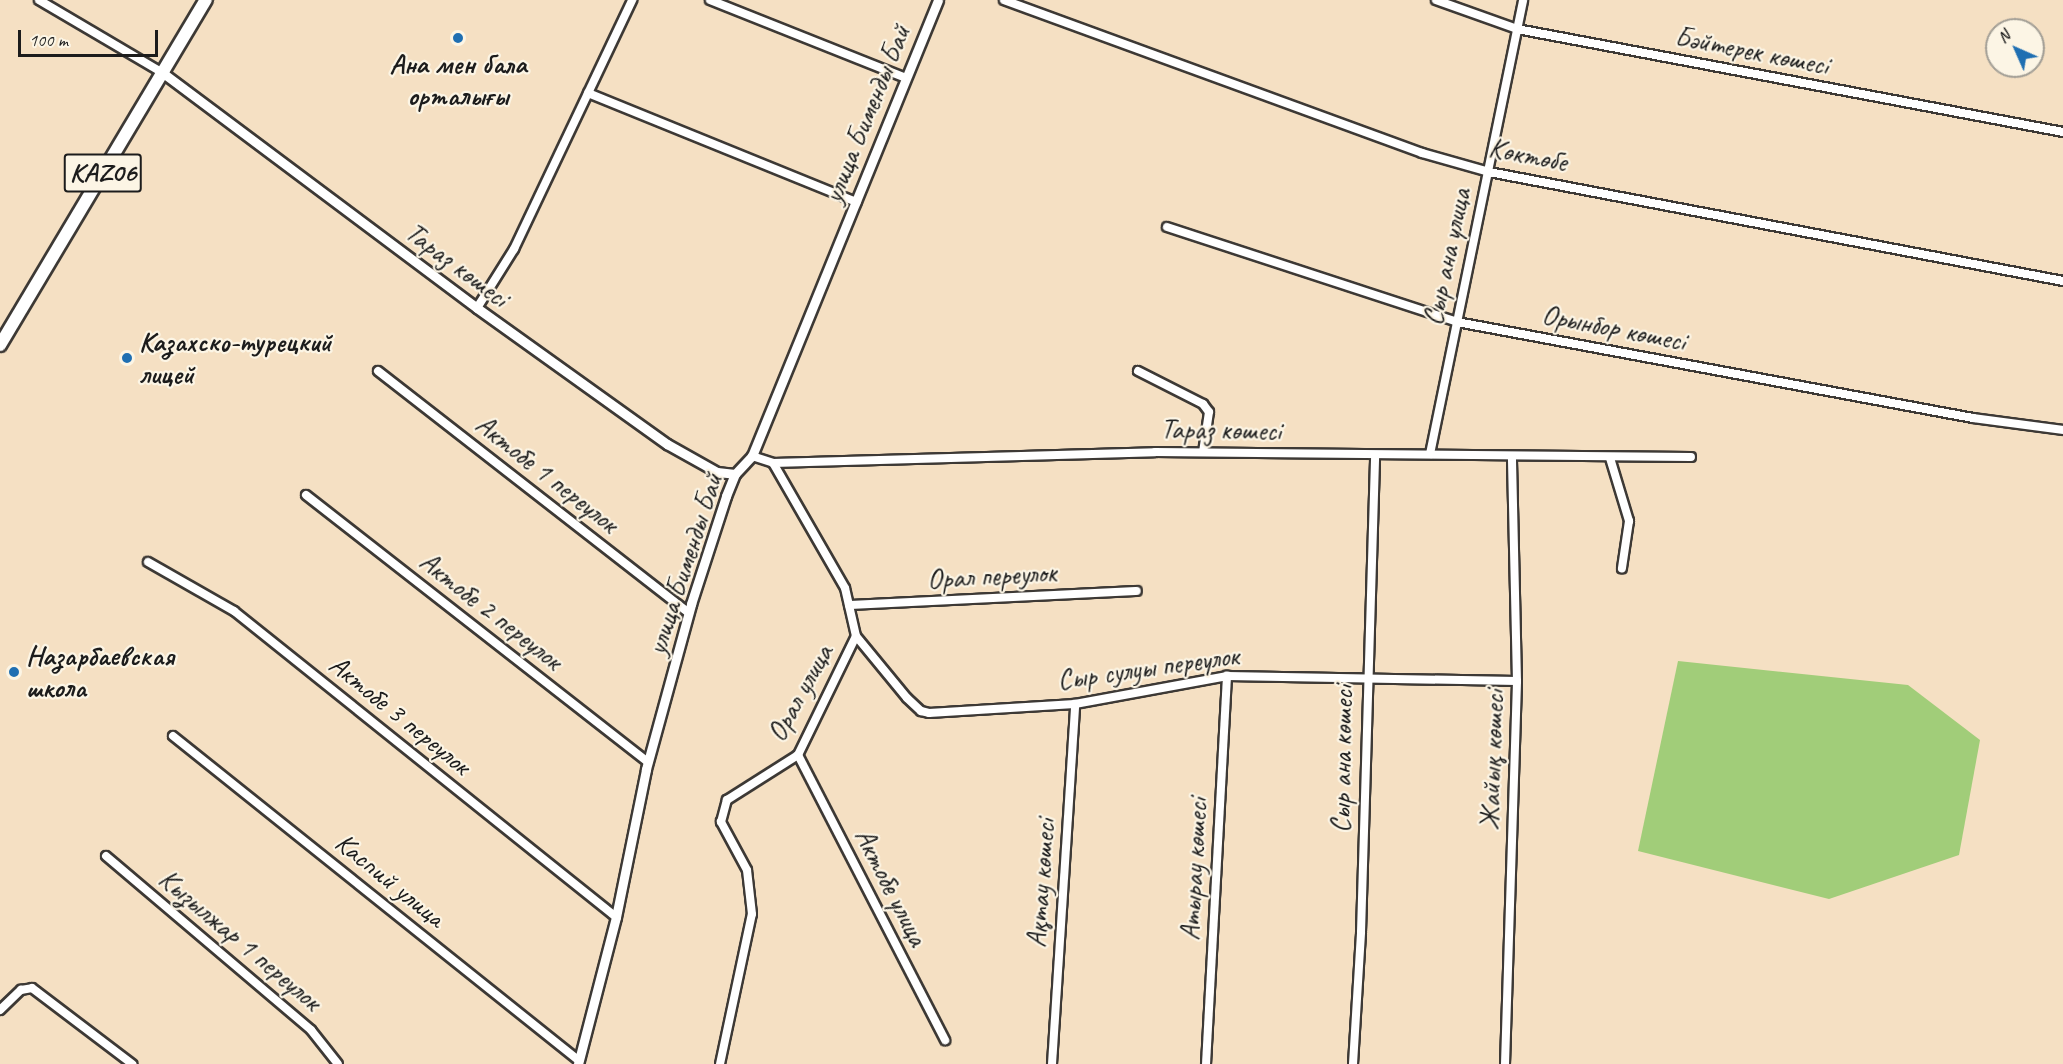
<!DOCTYPE html>
<html>
<head>
<meta charset="utf-8">
<style>
  body { margin:0 }
  #map { position:relative; width:2063px; height:1064px; overflow:hidden; background:#f5e0c3; font-family:Caveat,sans-serif }
  div>[style] { position:absolute }
  .green>* { inset:0; background:#a1cd79 }
  .roads { filter:drop-shadow(2px 0 #3d3935) drop-shadow(-2px 0 #3d3935) drop-shadow(0 2px #3d3935) drop-shadow(0 -2px #3d3935) }
  .minor>* { height:8px; margin:-4px; padding:0 4px; transform-origin:4px; border-radius:4px; background:#fff }
  .tertiary>* { height:9px; margin:-4.5px; padding:0 4.5px; transform-origin:4.5px; border-radius:4.5px; background:#fff }
  .primary>* { height:12px; margin:-6px; padding:0 6px; transform-origin:6px; border-radius:6px; background:#fff }
  .dots>* { width:16px; height:16px; translate:-50% -50%; box-sizing:border-box; border:3px solid #fcf5e5; border-radius:50% }
  span { translate:-50% -50%; white-space:nowrap; text-align:center; line-height:1.15; -webkit-text-stroke:4.5px #fcf5e5; paint-order:stroke }
  .shield-label span { padding:2px 4px; background:#fcf5e5; border:2px solid; border-radius:4px; -webkit-text-stroke-width:0 }
  .shield-label { font-size:27px; color:#1c1c1c; font-weight:700 }
  .street-label { font-size:28px; color:#1c1c1c }
  .poi-label { font-size:28px; color:#1c1c1c; font-weight:700 }
  .left { translate:0 -50%; text-align:left }
  .north { position:absolute; left:1985px; top:18px; width:60px; height:60px; box-sizing:border-box; background:#fcf5e5; border:2px solid #a29e95; border-radius:50%; rotate:315deg; font-size:16px; font-weight:700; line-height:24px; text-align:center; color:#1c1c1c }
  .north::after { content:''; display:block; margin:auto; width:21px; height:27px; background:#1f6fb2; clip-path:polygon(50% 0,100% 100%,50% 72%,0 100%) }
  .scale { position:absolute; left:18px; top:30px; width:140px; height:27px; box-sizing:border-box; border:3px solid #1c1c1c; border-top:0; padding-left:8px; font-size:18px; line-height:21px; white-space:nowrap; color:#1c1c1c; -webkit-text-stroke:4px #fcf5e5; paint-order:stroke }
</style>
</head>
<body>
<div id="map">
  <div class="green">
    <i style="clip-path:polygon(1678px 661px,1908px 685px,1980px 740px,1959px 855px,1829px 899px,1638px 851px)"></i>
  </div>
  <div class="roads">
    <div class="minor">
      <i style="left:39px;top:0;width:144px;rotate:30.5deg"></i>
      <i style="left:710px;top:0;width:211px;rotate:21.7deg"></i>
      <i style="left:1004px;top:0;width:445px;rotate:20.1deg"></i>
      <i style="left:1422px;top:153px;width:70px;rotate:15.8deg"></i>
      <i style="left:1489px;top:172px;width:584px;rotate:10.75deg"></i>
      <i style="left:1436px;top:0;width:86px;rotate:19.7deg"></i>
      <i style="left:1517px;top:29px;width:556px;rotate:10.68deg"></i>
      <i style="left:588px;top:93px;width:290px;rotate:22.1deg"></i>
      <i style="left:1167px;top:227px;width:305px;rotate:18.1deg"></i>
      <i style="left:1457px;top:322px;width:525px;rotate:10.54deg"></i>
      <i style="left:1973px;top:418px;width:91px;rotate:7.6deg"></i>
      <i style="left:477px;top:308px;width:70px;rotate:-57.9deg"></i>
      <i style="left:514px;top:249px;width:276px;rotate:-64.6deg"></i>
      <i style="left:378px;top:371px;width:394px;rotate:37.9deg"></i>
      <i style="left:1138px;top:371px;width:73px;rotate:26.9deg"></i>
      <i style="left:1203px;top:404px;width:10px;rotate:53deg"></i>
      <i style="left:1209px;top:412px;width:40px;rotate:98.5deg"></i>
      <i style="left:1430px;top:454px;width:463px;rotate:-78.4deg"></i>
      <i style="left:752px;top:456px;width:22px;rotate:18deg"></i>
      <i style="left:773px;top:463px;width:382px;rotate:-1.6deg"></i>
      <i style="left:1155px;top:452px;width:536px;rotate:0.53deg"></i>
      <i style="left:1610px;top:458px;width:66px;rotate:73.2deg"></i>
      <i style="left:1629px;top:521px;width:48px;rotate:98.5deg"></i>
      <i style="left:306px;top:495px;width:434px;rotate:38deg"></i>
      <i style="left:148px;top:562px;width:99px;rotate:29.7deg"></i>
      <i style="left:234px;top:611px;width:489px;rotate:38.7deg"></i>
      <i style="left:849px;top:605px;width:288px;rotate:-2.8deg"></i>
      <i style="left:856px;top:636px;width:80px;rotate:50.6deg"></i>
      <i style="left:907px;top:698px;width:19px;rotate:43deg"></i>
      <i style="left:921px;top:711px;width:8px;rotate:14deg"></i>
      <i style="left:929px;top:713px;width:146px;rotate:-3.5deg"></i>
      <i style="left:1075px;top:704px;width:155px;rotate:-10.4deg"></i>
      <i style="left:1227px;top:676px;width:290px;rotate:1deg"></i>
      <i style="left:173px;top:736px;width:519px;rotate:38.66deg"></i>
      <i style="left:798px;top:755px;width:321px;rotate:62.7deg"></i>
      <i style="left:106px;top:856px;width:269px;rotate:40.3deg"></i>
      <i style="left:311px;top:1030px;width:43px;rotate:51.5deg"></i>
      <i style="left:0;top:1010px;width:29px;rotate:-44deg"></i>
      <i style="left:21px;top:990px;width:11px;rotate:-10deg"></i>
      <i style="left:32px;top:988px;width:126px;rotate:37.2deg"></i>
      <i style="left:720px;top:1064px;width:153px;rotate:-78deg"></i>
      <i style="left:752px;top:914px;width:44px;rotate:-96.5deg"></i>
      <i style="left:747px;top:870px;width:55px;rotate:-118.4deg"></i>
      <i style="left:721px;top:822px;width:23px;rotate:-75deg"></i>
      <i style="left:727px;top:800px;width:84px;rotate:-32.4deg"></i>
      <i style="left:798px;top:755px;width:132px;rotate:-64deg"></i>
      <i style="left:856px;top:636px;width:49px;rotate:-102.9deg"></i>
      <i style="left:845px;top:588px;width:144px;rotate:-119.9deg"></i>
      <i style="left:1052px;top:1064px;width:361px;rotate:-86.3deg"></i>
      <i style="left:1206px;top:1064px;width:389px;rotate:-86.9deg"></i>
      <i style="left:1353px;top:1064px;width:132px;rotate:-86.5deg"></i>
      <i style="left:1361px;top:932px;width:477px;rotate:-88.3deg"></i>
      <i style="left:1505px;top:1064px;width:383px;rotate:-88.2deg"></i>
      <i style="left:1517px;top:681px;width:223px;rotate:-91.3deg"></i>
    </div>
    <div class="tertiary">
      <i style="left:163px;top:73px;width:392px;rotate:36.8deg"></i>
      <i style="left:477px;top:308px;width:234px;rotate:35.6deg"></i>
      <i style="left:667px;top:444px;width:57px;rotate:29.2deg"></i>
      <i style="left:717px;top:472px;width:18px;rotate:6deg"></i>
      <i style="left:578px;top:1064px;width:152px;rotate:-75.5deg"></i>
      <i style="left:616px;top:917px;width:151px;rotate:-78.5deg"></i>
      <i style="left:646px;top:769px;width:171px;rotate:-74.7deg"></i>
      <i style="left:691px;top:604px;width:114px;rotate:-72deg"></i>
      <i style="left:726px;top:496px;width:24px;rotate:-68deg"></i>
      <i style="left:735px;top:474px;width:25px;rotate:-47deg"></i>
      <i style="left:752px;top:456px;width:492px;rotate:-67.8deg"></i>
    </div>
    <div class="primary">
      <i style="left:0;top:345px;width:402px;rotate:-59.2deg"></i>
    </div>
  </div>
  <div class="dots">
    <i style="left:458px;top:38px;background:#1f6fb2"></i>
    <i style="left:127px;top:358px;background:#1f6fb2"></i>
    <i style="left:14px;top:672px;background:#1f6fb2"></i>
  </div>
  <div class="shield-label">
    <span style="left:103px;top:173px">KAZ06</span>
  </div>
  <div class="street-label">
    <span style="left:1752px;top:51px;rotate:11deg">Бәйтерек көшесі</span>
    <span style="left:867px;top:114px;rotate:-68deg">улица Бименды Бай</span>
    <span style="left:1528px;top:155px;rotate:11deg">Көктөбе</span>
    <span style="left:1447px;top:257px;rotate:-78deg">Сыр ана улица</span>
    <span style="left:457px;top:265px;rotate:37deg">Тараз көшесі</span>
    <span style="left:1614px;top:328px;rotate:11deg">Орынбор көшесі</span>
    <span style="left:1221px;top:430px;rotate:1deg">Тараз көшесі</span>
    <span style="left:547px;top:474px;rotate:38deg">Актобе 1 переулок</span>
    <span style="left:685px;top:564px;rotate:-72deg">улица Бименды Бай</span>
    <span style="left:992px;top:576px;rotate:-3deg">Орал переулок</span>
    <span style="left:491px;top:611px;rotate:38deg">Актобе 2 переулок</span>
    <span style="left:1148px;top:668px;rotate:-8deg">Сыр сулуы переулок</span>
    <span style="left:800px;top:693px;rotate:-61deg">Орал улица</span>
    <span style="left:400px;top:715px;rotate:39deg">Актобе 3 переулок</span>
    <span style="left:1342px;top:759px;rotate:-89deg">Сыр ана көшесі</span>
    <span style="left:1492px;top:760px;rotate:-88deg">Жайық көшесі</span>
    <span style="left:1194px;top:869px;rotate:-87deg">Атырау көшесі</span>
    <span style="left:390px;top:880px;rotate:39deg">Каспий улица</span>
    <span style="left:1041px;top:883px;rotate:-86deg">Ақтау көшесі</span>
    <span style="left:891px;top:887px;rotate:63deg">Актобе улица</span>
    <span style="left:240px;top:940px;rotate:40deg">Кызылжар 1 переулок</span>
  </div>
  <div class="poi-label">
    <span style="left:458px;top:80px">Ана мен бала<br>орталығы</span>
    <span class="left" style="left:139px;top:358px">Казахско-турецкий<br>лицей</span>
    <span class="left" style="left:26px;top:672px">Назарбаевская<br>школа</span>
  </div>
  <div class="north">N</div>
  <div class="scale">100 m</div>
</div>
</body>
</html>
